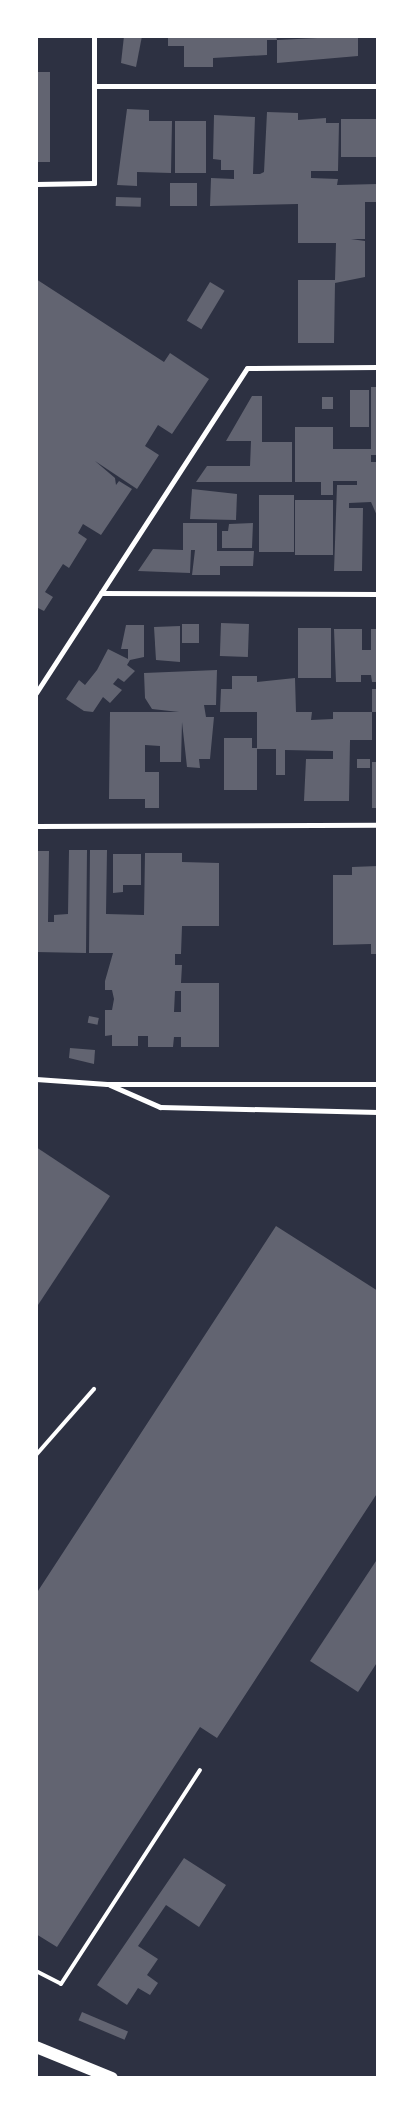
<!DOCTYPE html>
<html>
<head>
<meta charset="utf-8">
<style>
  body { margin:0 }
  #map { position:relative; width:414px; height:2114px; overflow:hidden; background:#2d3142; font-family:Raleway,sans-serif }
  div>[style] { position:absolute }
  .building>* { inset:0; background:#626471; transform-origin:0 0 }
  .service>* { height:4px; margin:-2px; padding:0 2px; transform-origin:2px; border-radius:2px; background:#fff }
  .minor>* { height:5px; margin:-2.5px; padding:0 2.5px; transform-origin:2.5px; border-radius:2.5px; background:#fff }
  .primary>* { height:12px; margin:-6px; padding:0 6px; transform-origin:6px; border-radius:6px; background:#fff }
  span { translate:-50% -50%; white-space:nowrap; text-align:center; line-height:1.15; -webkit-text-stroke:5px #fff; paint-order:stroke }
  .frame { position:absolute; inset:0; border:38px solid #fff; pointer-events:none }
</style>
</head>
<body>
<div id="map">
  <div class="building">
    <i style="clip-path:polygon(124px 36px,142px 36px,136px 67px,121px 63px)"></i>
    <i style="clip-path:polygon(168px 36px,276px 36px,277px 40px,358px 36px,358px 56px,277px 63px,277px 40px,267px 40px,267px 55px,213px 58px,213px 67px,184px 67px,184px 46px,168px 46px)"></i>
    <i style="left:36px;top:72px;width:14px;height:90px"></i>
    <i style="clip-path:polygon(127px 109px,149px 110px,149px 121px,172px 121px,171px 173px,137px 172px,137px 186px,117px 185px)"></i>
    <i style="clip-path:polygon(267px 112px,298px 113px,298px 120px,326px 118px,326px 123px,339px 123px,338px 171px,311px 171px,311px 178px,338px 179px,337px 185px,378px 184px,378px 202px,365px 202px,365px 239px,351px 239px,365px 241px,365px 277px,335px 283px,334px 343px,298px 343px,298px 280px,335px 280px,336px 243px,298px 243px,298px 204px,210px 206px,211px 178px,234px 179px,234px 170px,221px 170px,221px 160px,213px 159px,214px 115px,255px 117px,253px 174px,260px 174px,264px 172px)"></i>
    <i style="left:341px;top:119px;width:37px;height:38px"></i>
    <i style="left:175px;top:121px;width:31px;height:52px"></i>
    <i style="left:170px;top:183px;width:27px;height:23px"></i>
    <i style="left:116px;top:197px;width:25px;height:9px;rotate:2deg"></i>
    <i style="clip-path:polygon(36px 279px,164px 362px,170px 353px,209px 379px,172px 434px,158px 425px,145px 446px,159px 455px,137px 489px,95px 461px,115px 478px,116px 485px,119px 481px,132px 489px,101px 535px,83px 524px,78px 533px,87px 539px,69px 568px,63px 564px,45px 592px,53px 597px,44px 611px,36px 607px)"></i>
    <i style="left:210px;top:282px;width:17px;height:45px;rotate:31deg"></i>
    <i style="clip-path:polygon(371px 387px,378px 387px,378px 455px,371px 455px,371px 462px,378px 462px,378px 518px,371px 502px,349px 503px,349px 508px,363px 508px,362px 571px,334px 571px,337px 485px,357px 485px,357px 481px,333px 481px,333px 495px,321px 495px,321px 482px,295px 482px,295px 427px,333px 427px,333px 449px,371px 449px)"></i>
    <i style="left:369px;top:390px;width:37px;height:19px;rotate:90deg"></i>
    <i style="clip-path:polygon(252px 396px,262px 396px,262px 442px,292px 442px,292px 482px,196px 482px,207px 466px,250px 466px,251px 441px,226px 441px)"></i>
    <i style="left:322px;top:397px;width:11px;height:12px"></i>
    <i style="clip-path:polygon(192px 489px,237px 494px,236px 520px,190px 519px)"></i>
    <i style="left:259px;top:495px;width:35px;height:57px"></i>
    <i style="left:295px;top:500px;width:38px;height:55px"></i>
    <i style="clip-path:polygon(183px 523px,217px 523px,217px 551px,254px 551px,253px 566px,220px 566px,220px 575px,192px 575px,195px 550px,191px 550px,190px 573px,138px 571px,153px 549px,183px 550px)"></i>
    <i style="clip-path:polygon(253px 523px,252px 548px,222px 548px,222px 531px,228px 531px,229px 524px)"></i>
    <i style="left:182px;top:624px;width:17px;height:19px"></i>
    <i style="left:249px;top:624px;width:33px;height:28px;rotate:92deg"></i>
    <i style="clip-path:polygon(126px 625px,144px 625px,144px 657px,130px 660px,127px 665px,135px 671px,124px 682px,118px 678px,113px 684px,122px 690px,110px 703px,103px 697px,93px 712px,84px 711px,66px 699px,79px 680px,85px 685px,97px 670px,108px 649px,128px 659px,128px 649px,121px 649px)"></i>
    <i style="clip-path:polygon(180px 626px,180px 662px,156px 660px,154px 627px)"></i>
    <i style="left:298px;top:628px;width:33px;height:50px"></i>
    <i style="clip-path:polygon(334px 629px,362px 629px,362px 650px,371px 650px,371px 629px,378px 629px,378px 682px,372px 682px,371px 675px,361px 675px,361px 682px,336px 682px)"></i>
    <i style="clip-path:polygon(217px 670px,216px 705px,204px 705px,206px 717px,214px 717px,210px 759px,199px 759px,200px 768px,187px 767px,182px 722px,181px 762px,160px 762px,160px 746px,145px 745px,145px 772px,159px 772px,159px 808px,145px 808px,145px 799px,109px 799px,110px 712px,179px 712px,152px 709px,145px 698px,144px 673px)"></i>
    <i style="clip-path:polygon(232px 676px,257px 676px,257px 682px,295px 678px,296px 712px,312px 712px,311px 720px,333px 719px,333px 712px,372px 712px,372px 740px,350px 740px,349px 801px,304px 801px,306px 759px,333px 759px,333px 751px,285px 750px,285px 775px,276px 775px,276px 749px,257px 749px,257px 790px,224px 790px,224px 738px,252px 738px,252px 748px,257px 748px,257px 712px,220px 712px,221px 689px,232px 689px)"></i>
    <i style="left:372px;top:689px;width:6px;height:23px"></i>
    <i style="left:357px;top:759px;width:13px;height:9px"></i>
    <i style="left:372px;top:762px;width:6px;height:46px"></i>
    <i style="clip-path:polygon(69px 850px,87px 850px,86px 953px,36px 952px,36px 851px,49px 851px,48px 922px,54px 922px,54px 915px,68px 914px)"></i>
    <i style="clip-path:polygon(evenodd,90px 850px,107px 850px,106px 914px,144px 915px,145px 853px,182px 853px,182px 862px,219px 863px,219px 926px,182px 926px,181px 954px,175px 954px,175px 965px,182px 965px,181px 983px,219px 983px,219px 1047px,181px 1047px,181px 1037px,174px 1037px,173px 1047px,148px 1047px,148px 1036px,138px 1036px,138px 1046px,112px 1046px,112px 1035px,105px 1036px,105px 1010px,112px 1010px,114px 999px,112px 990px,105px 990px,105px 981px,113px 953px,89px 953px,90px 850px,175px 991px,181px 991px,181px 1012px,174px 1012px,175px 991px)"></i>
    <i style="clip-path:polygon(113px 854px,141px 854px,141px 885px,123px 885px,123px 892px,113px 893px)"></i>
    <i style="clip-path:polygon(378px 866px,378px 954px,371px 954px,371px 944px,333px 945px,333px 875px,352px 875px,352px 867px)"></i>
    <i style="left:89px;top:1016px;width:10px;height:7px;rotate:11deg"></i>
    <i style="clip-path:polygon(70px 1048px,95px 1050px,94px 1064px,69px 1058px)"></i>
    <i style="clip-path:polygon(36px 1147px,110px 1196px,36px 1308px)"></i>
    <i style="clip-path:polygon(276px 1226px,378px 1291px,378px 1492px,217px 1738px,200px 1727px,57px 1947px,36px 1934px,36px 1594px)"></i>
    <i style="clip-path:polygon(378px 1558px,378px 1661px,358px 1692px,310px 1661px)"></i>
    <i style="clip-path:polygon(184px 1858px,226px 1885px,199px 1927px,166px 1905px,138px 1946px,158px 1959px,147px 1975px,158px 1983px,150px 1995px,138px 1988px,127px 2005px,97px 1985px)"></i>
    <i style="left:82px;top:2012px;width:50px;height:9px;rotate:23deg"></i>
  </div>
  <div class="service">
    <i style="left:36px;top:1455px;width:88px;rotate:-48.7deg"></i>
    <i style="left:36px;top:1971px;width:28px;rotate:27deg"></i>
    <i style="left:61px;top:1984px;width:255px;rotate:-57deg"></i>
  </div>
  <div class="minor">
    <i style="left:94px;top:86px;width:284px"></i>
    <i style="left:36px;top:184px;width:58px;rotate:-1deg"></i>
    <i style="left:94px;top:183px;width:147px;rotate:-90deg"></i>
    <i style="left:101px;top:593px;width:277px;rotate:0.2deg"></i>
    <i style="left:36px;top:693px;width:387px;rotate:-57deg"></i>
    <i style="left:247px;top:368px;width:131px;rotate:-0.4deg"></i>
    <i style="left:36px;top:826px;width:342px;rotate:-0.2deg"></i>
    <i style="left:36px;top:1079px;width:71px;rotate:4deg"></i>
    <i style="left:107px;top:1084px;width:271px"></i>
    <i style="left:110px;top:1085px;width:55px;rotate:23.7deg"></i>
    <i style="left:160px;top:1107px;width:218px;rotate:1.3deg"></i>
  </div>
  <div class="primary">
    <i style="left:36px;top:2047px;width:82px;rotate:22.2deg"></i>
  </div>
  <div class="frame"></div>
</div>
</body>
</html>
